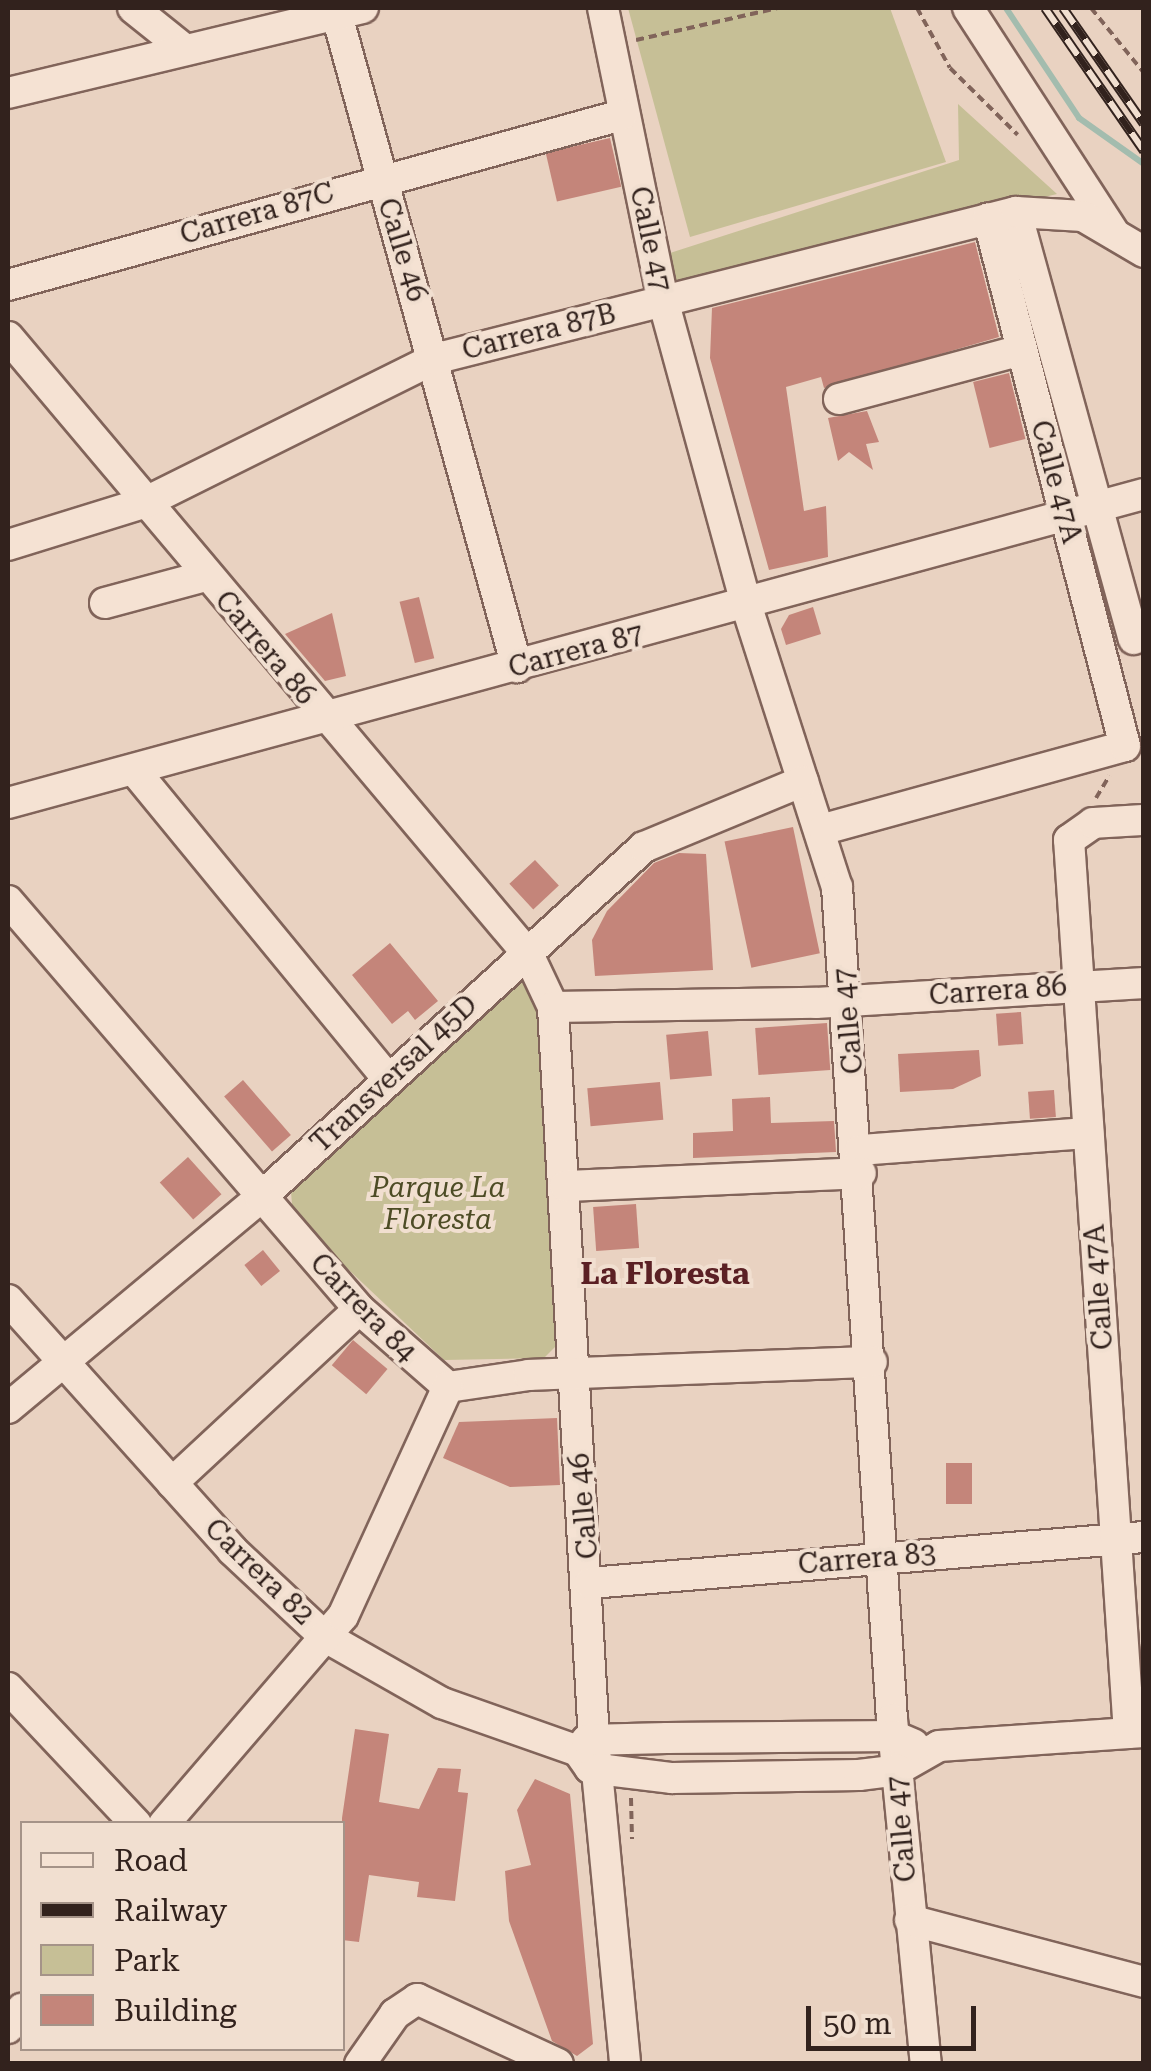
<!DOCTYPE html>
<html>
<head>
<meta charset="utf-8">
<style>
  body { margin:0 }
  #map { position:relative; width:1151px; height:2071px; overflow:hidden; background:#e9d2c1; font-family:"Roboto Serif",serif }
  div>[style] { position:absolute }
  .green>* { inset:0; background:#c6bf96 }
  .stream>* { height:6px; margin:-3px; padding:0 3px; transform-origin:3px; border-radius:3px; background:#a3bcae }
  .building>* { inset:0; background:#c4857a; transform-origin:0 0 }
  .path>* { height:4px; margin-top:-2px; transform-origin:0; background:repeating-linear-gradient(90deg,#81645a 0 8px,transparent 0 13px) }
  .roads { filter:drop-shadow(2px 0 #81645a) drop-shadow(-2px 0 #81645a) drop-shadow(0 2px #81645a) drop-shadow(0 -2px #81645a) }
  .minor>* { height:30px; margin:-15px; padding:0 15px; transform-origin:15px; border-radius:15px; background:#f5e2d3 }
  .rail>* { height:10px; margin-top:-5px; transform-origin:0; background:repeating-linear-gradient(90deg,#f1dfd0 0 19px,#32221d 0 38px); box-sizing:border-box; border-block:2px solid #32221d }
  span { translate:-50% -50%; white-space:nowrap; text-align:center; line-height:1.15; -webkit-text-stroke:8px #f1dfd0; paint-order:stroke }
  .street-label { font-size:28px; color:#32221d }
  .park-label { font-size:28px; color:#4d4c25; font-style:italic }
  .neighbourhood-label { font-size:30px; color:#5b2024; font-weight:700 }
  .frame { position:absolute; inset:0; border:10px solid #32221d; pointer-events:none }
  .legend { position:absolute; left:20px; top:1821px; width:325px; height:230px; box-sizing:border-box; background:#f1dfd0; border:2px solid #a59388; margin:0; padding:12px 18px; list-style:none; font-size:30px; color:#32221d }
  .legend li { display:flex; align-items:center; gap:20px; height:50px }
  .legend b { width:50px; border:2px solid #a59388 }
  .scale { position:absolute; left:806px; top:2006px; width:170px; height:45px; box-sizing:border-box; border:5px solid #32221d; border-top:0; padding-left:12px; font-size:30px; line-height:35px; white-space:nowrap; color:#32221d; -webkit-text-stroke:8px #f1dfd0; paint-order:stroke }
</style>
</head>
<body>
<div id="map">
  <div class="green">
    <i style="clip-path:polygon(628px 8px,890px 8px,946px 162px,690px 237px)"></i>
    <i style="clip-path:polygon(958px 104px,1057px 194px,674px 286px,670px 253px,959px 160px)"></i>
    <i style="clip-path:polygon(528px 977px,538px 988px,562px 1340px,544px 1358px,444px 1360px,293px 1217px,290px 1179px,513px 979px)"></i>
  </div>
  <div class="stream">
    <i style="left:1006px;top:8px;width:132px;rotate:56.4deg"></i>
    <i style="left:1079px;top:118px;width:80px;rotate:35.3deg"></i>
  </div>
  <div class="building">
    <i style="left:610px;top:138px;width:50px;height:66px;rotate:77deg"></i>
    <i style="clip-path:polygon(975px 242px,999px 337px,824px 388px,821px 377px,786px 387px,804px 511px,826px 506px,828px 557px,769px 570px,710px 358px,712px 308px)"></i>
    <i style="left:1009px;top:373px;width:68px;height:37px;rotate:76deg"></i>
    <i style="clip-path:polygon(867px 411px,879px 442px,866px 444px,873px 470px,849px 452px,838px 461px,828px 418px)"></i>
    <i style="left:419px;top:597px;width:63px;height:20px;rotate:76deg"></i>
    <i style="clip-path:polygon(813px 607px,821px 634px,786px 645px,781px 629px,789px 615px)"></i>
    <i style="clip-path:polygon(332px 613px,346px 676px,325px 681px,285px 634px)"></i>
    <i style="left:793px;top:827px;width:129px;height:70px;rotate:78deg"></i>
    <i style="clip-path:polygon(679px 853px,706px 854px,713px 970px,595px 976px,592px 940px,607px 911px,654px 863px)"></i>
    <i style="left:535px;top:860px;width:35px;height:35px;rotate:47deg"></i>
    <i style="clip-path:polygon(390px 943px,438px 1001px,415px 1020px,408px 1011px,392px 1024px,352px 975px)"></i>
    <i style="left:1021px;top:1012px;width:32px;height:25px;rotate:86deg"></i>
    <i style="left:827px;top:1023px;width:47px;height:72px;rotate:86deg"></i>
    <i style="left:708px;top:1031px;width:45px;height:42px;rotate:85deg"></i>
    <i style="clip-path:polygon(979px 1050px,981px 1076px,953px 1089px,900px 1092px,898px 1054px)"></i>
    <i style="left:243px;top:1080px;width:73px;height:25px;rotate:49deg"></i>
    <i style="left:660px;top:1082px;width:38px;height:73px;rotate:85deg"></i>
    <i style="left:1054px;top:1090px;width:27px;height:26px;rotate:86deg"></i>
    <i style="clip-path:polygon(770px 1097px,771px 1123px,834px 1121px,836px 1152px,693px 1158px,693px 1133px,733px 1131px,732px 1099px)"></i>
    <i style="left:188px;top:1157px;width:50px;height:38px;rotate:48deg"></i>
    <i style="left:636px;top:1204px;width:44px;height:43px;rotate:86deg"></i>
    <i style="left:263px;top:1250px;width:27px;height:24px;rotate:51deg"></i>
    <i style="left:353px;top:1340px;width:45px;height:33px;rotate:40deg"></i>
    <i style="clip-path:polygon(557px 1418px,560px 1485px,510px 1487px,443px 1458px,459px 1422px)"></i>
    <i style="left:946px;top:1463px;width:26px;height:41px"></i>
    <i style="clip-path:polygon(355px 1729px,389px 1734px,379px 1802px,419px 1809px,438px 1768px,461px 1769px,458px 1792px,468px 1793px,455px 1901px,417px 1897px,419px 1882px,369px 1875px,359px 1942px,342px 1940px,342px 1818px)"></i>
    <i style="clip-path:polygon(535px 1779px,570px 1794px,593px 2044px,577px 2056px,552px 2041px,509px 1921px,505px 1871px,531px 1865px,517px 1810px)"></i>
  </div>
  <div class="path">
    <i style="left:917px;top:8px;width:68px;rotate:61.2deg"></i>
    <i style="left:950px;top:68px;width:95px;rotate:44.6deg"></i>
    <i style="left:1091px;top:8px;width:84px;rotate:50.8deg"></i>
    <i style="left:636px;top:40px;width:146px;rotate:-12.7deg"></i>
    <i style="left:1096px;top:798px;width:26px;rotate:-59deg"></i>
    <i style="left:631px;top:1798px;width:41px;rotate:88.6deg"></i>
  </div>
  <div class="roads">
    <div class="minor">
      <i style="left:133px;top:8px;width:64px;rotate:38.7deg"></i>
      <i style="left:335px;top:8px;width:684px;rotate:74.56deg"></i>
      <i style="left:603px;top:8px;width:298px;rotate:78.4deg"></i>
      <i style="left:663px;top:300px;width:315px;rotate:74.7deg"></i>
      <i style="left:746px;top:604px;width:297px;rotate:72.2deg"></i>
      <i style="left:837px;top:887px;width:834px;rotate:86.22deg"></i>
      <i style="left:892px;top:1719px;width:347px;rotate:84.4deg"></i>
      <i style="left:968px;top:8px;width:265px;rotate:57deg"></i>
      <i style="left:8px;top:93px;width:365px;rotate:-13.5deg"></i>
      <i style="left:1016px;top:212px;width:443px;rotate:74.6deg"></i>
      <i style="left:8px;top:285px;width:637px;rotate:-15.48deg"></i>
      <i style="left:8px;top:337px;width:807px;rotate:49.88deg"></i>
      <i style="left:528px;top:954px;width:59px;rotate:64.7deg"></i>
      <i style="left:553px;top:1007px;width:734px;rotate:86.8deg"></i>
      <i style="left:594px;top:1740px;width:325px;rotate:84.5deg"></i>
      <i style="left:839px;top:399px;width:189px;rotate:-15deg"></i>
      <i style="left:8px;top:545px;width:142px;rotate:-17.2deg"></i>
      <i style="left:144px;top:503px;width:324px;rotate:-26.4deg"></i>
      <i style="left:434px;top:359px;width:600px;rotate:-14.18deg"></i>
      <i style="left:1016px;top:212px;width:67px;rotate:3.4deg"></i>
      <i style="left:1083px;top:216px;width:71px;rotate:30.5deg"></i>
      <i style="left:105px;top:603px;width:104px;rotate:-15.1deg"></i>
      <i style="left:135px;top:771px;width:400px;rotate:50.6deg"></i>
      <i style="left:8px;top:803px;width:1177px;rotate:-15.22deg"></i>
      <i style="left:824px;top:829px;width:312px;rotate:-15.4deg"></i>
      <i style="left:1125px;top:746px;width:545px;rotate:-104.55deg"></i>
      <i style="left:8px;top:901px;width:538px;rotate:49.29deg"></i>
      <i style="left:359px;top:1309px;width:118px;rotate:41.2deg"></i>
      <i style="left:448px;top:1387px;width:82px;rotate:-8.4deg"></i>
      <i style="left:529px;top:1375px;width:343px;rotate:-2.2deg"></i>
      <i style="left:553px;top:1007px;width:263px;rotate:-0.9deg"></i>
      <i style="left:816px;top:1003px;width:329px;rotate:-3.5deg"></i>
      <i style="left:860px;top:1150px;width:229px;rotate:-4.3deg"></i>
      <i style="left:565px;top:1186px;width:296px;rotate:-2.5deg"></i>
      <i style="left:8px;top:1300px;width:336px;rotate:48.1deg"></i>
      <i style="left:232px;top:1550px;width:126px;rotate:43.1deg"></i>
      <i style="left:324px;top:1636px;width:136px;rotate:29.6deg"></i>
      <i style="left:442px;top:1703px;width:144px;rotate:19.4deg"></i>
      <i style="left:578px;top:1751px;width:21px;rotate:55deg"></i>
      <i style="left:590px;top:1768px;width:83px;rotate:7deg"></i>
      <i style="left:672px;top:1778px;width:187px;rotate:-0.9deg"></i>
      <i style="left:859px;top:1775px;width:38px;rotate:-7deg"></i>
      <i style="left:897px;top:1770px;width:48px;rotate:-29.7deg"></i>
      <i style="left:939px;top:1746px;width:205px;rotate:-3.9deg"></i>
      <i style="left:8px;top:1408px;width:328px;rotate:-39.8deg"></i>
      <i style="left:260px;top:1198px;width:520px;rotate:-42.43deg"></i>
      <i style="left:644px;top:847px;width:172px;rotate:-22.5deg"></i>
      <i style="left:172px;top:1483px;width:255px;rotate:-42.9deg"></i>
      <i style="left:590px;top:1583px;width:556px;rotate:-4.75deg"></i>
      <i style="left:8px;top:1688px;width:187px;rotate:46.7deg"></i>
      <i style="left:1129px;top:1733px;width:895px;rotate:-93.84deg"></i>
      <i style="left:1069px;top:840px;width:29px;rotate:-35deg"></i>
      <i style="left:1093px;top:823px;width:51px;rotate:-3.4deg"></i>
      <i style="left:580px;top:1748px;width:11px;rotate:-49deg"></i>
      <i style="left:587px;top:1740px;width:80px;rotate:-1.4deg"></i>
      <i style="left:667px;top:1738px;width:227px;rotate:-0.5deg"></i>
      <i style="left:894px;top:1736px;width:21px;rotate:23deg"></i>
      <i style="left:164px;top:1824px;width:274px;rotate:-49.3deg"></i>
      <i style="left:343px;top:1616px;width:252px;rotate:-65.4deg"></i>
      <i style="left:910px;top:1920px;width:242px;rotate:14.8deg"></i>
      <i style="left:8px;top:2028px;width:24px;rotate:-54deg"></i>
      <i style="left:360px;top:2064px;width:61px;rotate:-55deg"></i>
      <i style="left:395px;top:2014px;width:27px;rotate:-34deg"></i>
      <i style="left:417px;top:1999px;width:155px;rotate:24.7deg"></i>
    </div>
  </div>
  <div class="rail">
    <i style="left:1045px;top:8px;width:174px;rotate:55.3deg"></i>
    <i style="left:1063px;top:8px;width:141px;rotate:55.1deg"></i>
  </div>
  <div class="street-label">
    <span style="left:257px;top:214px;rotate:-16deg">Carrera 87C</span>
    <span style="left:650px;top:239px;rotate:78deg">Calle 47</span>
    <span style="left:402px;top:250px;rotate:73deg">Calle 46</span>
    <span style="left:539px;top:332px;rotate:-14deg">Carrera 87B</span>
    <span style="left:1056px;top:482px;rotate:75deg">Calle 47A</span>
    <span style="left:265px;top:648px;rotate:50deg">Carrera 86</span>
    <span style="left:576px;top:651px;rotate:-15deg">Carrera 87</span>
    <span style="left:998px;top:991px;rotate:-4deg">Carrera 86</span>
    <span style="left:849px;top:1021px;rotate:-95deg">Calle 47</span>
    <span style="left:394px;top:1074px;rotate:-43deg">Transversal 45D</span>
    <span style="left:1099px;top:1287px;rotate:-94deg">Calle 47A</span>
    <span style="left:363px;top:1308px;rotate:46deg">Carrera 84</span>
    <span style="left:584px;top:1506px;rotate:-95deg">Calle 46</span>
    <span style="left:867px;top:1559px;rotate:-5deg">Carrera 83</span>
    <span style="left:259px;top:1572px;rotate:44deg">Carrera 82</span>
    <span style="left:902px;top:1829px;rotate:-95deg">Calle 47</span>
  </div>
  <div class="park-label">
    <span style="left:438px;top:1204px">Parque La<br>Floresta</span>
  </div>
  <div class="neighbourhood-label">
    <span style="left:665px;top:1274px">La Floresta</span>
  </div>
  <div class="frame"></div>
  <ul class="legend">
  <li><b style="height:12px;background:#f5e2d3"></b>Road</li>
  <li><b style="height:12px;background:#32221d"></b>Railway</li>
  <li><b style="height:28px;background:#c6bf96"></b>Park</li>
  <li><b style="height:28px;background:#c4857a"></b>Building</li>
  </ul>
  <div class="scale">50 m</div>
</div>
</body>
</html>
